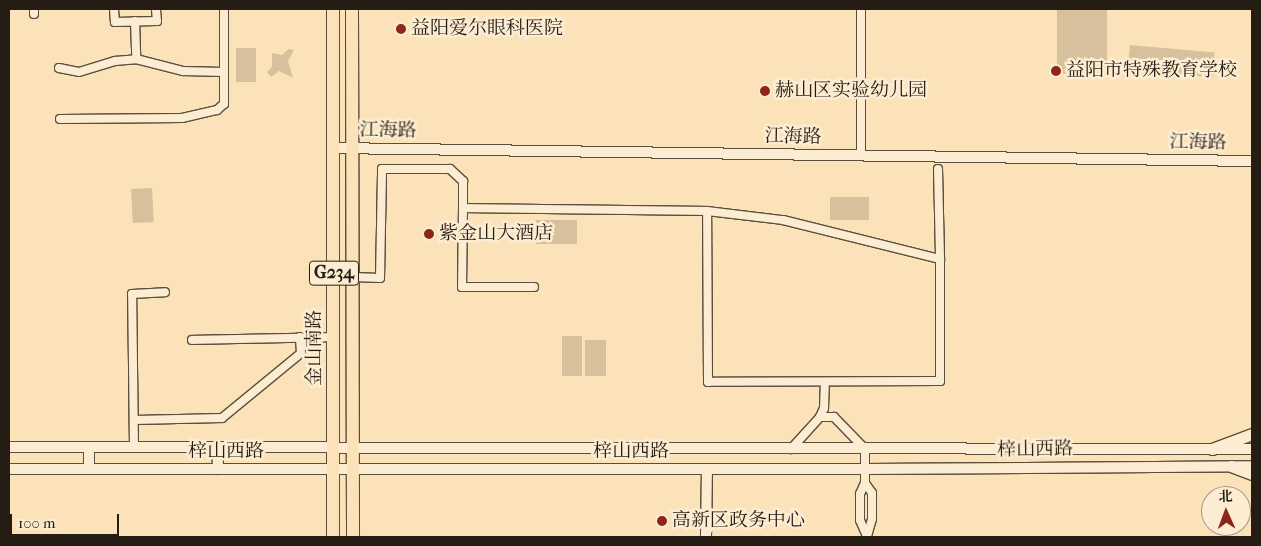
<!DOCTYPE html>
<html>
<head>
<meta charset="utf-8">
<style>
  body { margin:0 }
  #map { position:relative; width:1261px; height:546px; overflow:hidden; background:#fbe2b8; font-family:"IM FELL French Canon","Noto Serif SC",serif }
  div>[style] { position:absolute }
  .green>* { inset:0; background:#d7c19c; transform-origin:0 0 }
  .roads { filter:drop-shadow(1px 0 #5a4e3d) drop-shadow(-1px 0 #5a4e3d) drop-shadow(0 1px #5a4e3d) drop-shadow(0 -1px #5a4e3d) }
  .minor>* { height:8px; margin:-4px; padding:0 4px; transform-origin:4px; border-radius:4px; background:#fcecd1 }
  .tertiary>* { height:10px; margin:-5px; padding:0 5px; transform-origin:5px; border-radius:5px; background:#fcecd1 }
  .secondary>* { height:11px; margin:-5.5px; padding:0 5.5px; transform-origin:5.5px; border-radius:5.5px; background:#fcecd1 }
  .trunk>* { height:12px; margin:-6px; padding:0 6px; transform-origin:6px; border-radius:6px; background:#fbe2b8 }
  .dots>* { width:14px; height:14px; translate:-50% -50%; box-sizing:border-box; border:2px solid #fcecd1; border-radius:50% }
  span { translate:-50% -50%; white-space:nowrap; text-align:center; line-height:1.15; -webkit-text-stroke:5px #fcecd1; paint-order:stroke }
  .shield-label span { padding:1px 4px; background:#fcecd1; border:1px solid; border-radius:4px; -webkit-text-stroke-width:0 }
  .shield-label { font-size:18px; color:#251d14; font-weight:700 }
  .poi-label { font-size:19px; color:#251d14 }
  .left { translate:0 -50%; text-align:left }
  .street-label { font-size:19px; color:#251d14 }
  .frame { position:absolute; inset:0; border:10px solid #251d14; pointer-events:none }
  .north { position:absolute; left:1201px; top:486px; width:50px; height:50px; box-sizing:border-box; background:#fcecd1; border:1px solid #a69985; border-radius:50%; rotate:358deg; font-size:14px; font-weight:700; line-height:20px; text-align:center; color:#251d14 }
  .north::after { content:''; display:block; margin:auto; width:18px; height:22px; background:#8f2418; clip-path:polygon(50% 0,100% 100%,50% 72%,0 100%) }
  .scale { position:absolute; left:10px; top:514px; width:109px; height:22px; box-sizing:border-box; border:2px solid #251d14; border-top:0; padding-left:6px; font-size:15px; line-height:18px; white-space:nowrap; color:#251d14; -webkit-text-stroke:4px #fcecd1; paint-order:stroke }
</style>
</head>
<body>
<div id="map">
  <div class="green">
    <i style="left:1057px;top:9px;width:50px;height:65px"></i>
    <i style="left:1130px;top:45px;width:85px;height:25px;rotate:5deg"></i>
    <i style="left:236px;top:48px;width:20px;height:34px"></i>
    <i style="clip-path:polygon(289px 49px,294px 50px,288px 61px,293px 78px,279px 71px,271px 77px,267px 72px,272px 67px,272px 53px,282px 55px)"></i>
    <i style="left:152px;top:188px;width:34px;height:21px;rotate:87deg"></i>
    <i style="left:830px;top:197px;width:39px;height:23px"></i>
    <i style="left:536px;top:220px;width:41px;height:24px"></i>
    <i style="left:562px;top:336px;width:20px;height:40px"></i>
    <i style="left:585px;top:340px;width:21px;height:36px"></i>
  </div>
  <div class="roads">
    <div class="minor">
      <i style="left:34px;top:9px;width:5px;rotate:90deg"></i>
      <i style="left:114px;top:9px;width:13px;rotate:86deg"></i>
      <i style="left:115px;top:22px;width:42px;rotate:-1.4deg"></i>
      <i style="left:157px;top:21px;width:12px;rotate:-95deg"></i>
      <i style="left:861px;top:9px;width:147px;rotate:90deg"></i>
      <i style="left:135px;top:21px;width:38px;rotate:88deg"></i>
      <i style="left:59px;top:68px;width:20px;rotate:11deg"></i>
      <i style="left:79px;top:72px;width:38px;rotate:-17deg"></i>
      <i style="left:115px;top:61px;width:21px;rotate:-5deg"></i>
      <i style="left:136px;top:59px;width:49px;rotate:14.3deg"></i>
      <i style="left:183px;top:71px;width:41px;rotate:1.4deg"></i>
      <i style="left:60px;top:119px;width:122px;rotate:-0.5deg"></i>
      <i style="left:182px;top:118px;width:36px;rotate:-13deg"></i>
      <i style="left:217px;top:110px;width:9px;rotate:-41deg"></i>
      <i style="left:224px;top:104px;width:95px;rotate:-90deg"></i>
      <i style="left:938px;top:169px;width:90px;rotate:88.7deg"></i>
      <i style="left:463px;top:208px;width:79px;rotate:90.7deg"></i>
      <i style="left:462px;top:287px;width:72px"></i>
      <i style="left:707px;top:211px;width:77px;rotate:6.8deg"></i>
      <i style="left:783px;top:220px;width:162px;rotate:14deg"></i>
      <i style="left:940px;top:259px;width:122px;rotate:90deg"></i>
      <i style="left:940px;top:381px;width:232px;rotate:179.8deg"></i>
      <i style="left:708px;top:382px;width:171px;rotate:-90.3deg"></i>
      <i style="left:353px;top:277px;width:27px;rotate:2deg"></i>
      <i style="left:380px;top:278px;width:109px;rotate:-88.9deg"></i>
      <i style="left:382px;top:169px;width:68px"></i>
      <i style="left:450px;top:169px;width:18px;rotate:43deg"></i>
      <i style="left:463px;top:181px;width:27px;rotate:90deg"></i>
      <i style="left:463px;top:208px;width:244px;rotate:0.7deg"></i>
      <i style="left:192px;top:340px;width:142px;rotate:-1.2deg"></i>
      <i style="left:820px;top:417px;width:10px;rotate:-66deg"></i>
      <i style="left:824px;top:408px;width:24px;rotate:-88deg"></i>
      <i style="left:134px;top:420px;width:88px;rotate:-1.3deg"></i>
      <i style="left:222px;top:418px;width:102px;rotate:-39.4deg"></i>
      <i style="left:301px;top:353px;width:16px;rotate:-94deg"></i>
      <i style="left:134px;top:447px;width:153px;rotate:-90.7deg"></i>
      <i style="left:132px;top:294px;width:33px;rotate:-3deg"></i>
      <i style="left:791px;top:449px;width:43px;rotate:-47.8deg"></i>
      <i style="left:820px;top:417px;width:14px"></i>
      <i style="left:834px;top:417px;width:45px;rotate:45.9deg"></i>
      <i style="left:865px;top:449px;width:34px;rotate:90deg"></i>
      <i style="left:867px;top:536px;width:17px;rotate:-114deg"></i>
      <i style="left:860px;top:520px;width:26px;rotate:-90deg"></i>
      <i style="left:860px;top:494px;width:12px;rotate:-66deg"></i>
      <i style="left:865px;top:483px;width:12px;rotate:55deg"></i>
      <i style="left:872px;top:493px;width:26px;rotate:90deg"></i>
      <i style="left:872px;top:519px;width:19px;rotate:106deg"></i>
    </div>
    <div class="tertiary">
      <i style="left:333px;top:148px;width:919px;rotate:0.81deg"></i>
      <i style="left:9px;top:447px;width:1243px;rotate:0.09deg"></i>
      <i style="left:217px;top:447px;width:22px;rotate:87deg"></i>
      <i style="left:9px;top:469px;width:856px"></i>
      <i style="left:865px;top:469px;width:387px;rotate:-0.4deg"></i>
      <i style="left:89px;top:469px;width:22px;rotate:-90deg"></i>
      <i style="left:706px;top:537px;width:68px;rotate:-89.2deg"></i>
    </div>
    <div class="secondary">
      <i style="left:1212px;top:449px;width:43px;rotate:-20.6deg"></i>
      <i style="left:1231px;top:466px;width:22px;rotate:21deg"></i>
    </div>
    <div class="trunk">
      <i style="left:333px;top:9px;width:528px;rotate:90deg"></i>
      <i style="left:352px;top:9px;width:528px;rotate:89.89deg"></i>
    </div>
  </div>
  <div class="dots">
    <i style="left:401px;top:29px;background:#8f2418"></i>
    <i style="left:1056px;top:71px;background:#8f2418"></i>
    <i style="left:765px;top:91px;background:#8f2418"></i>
    <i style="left:429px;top:234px;background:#8f2418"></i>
    <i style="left:662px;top:521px;background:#8f2418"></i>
  </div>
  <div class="shield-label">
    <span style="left:334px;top:273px">G234</span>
  </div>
  <div class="poi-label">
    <span class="left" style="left:411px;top:29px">益阳爱尔眼科医院</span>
    <span class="left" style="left:1066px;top:71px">益阳市特殊教育学校</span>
    <span class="left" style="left:775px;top:91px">赫山区实验幼儿园</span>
    <span class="left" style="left:439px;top:234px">紫金山大酒店</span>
    <span class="left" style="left:672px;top:521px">高新区政务中心</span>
  </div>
  <div class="street-label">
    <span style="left:388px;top:131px;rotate:1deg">江海路</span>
    <span style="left:793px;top:137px;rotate:1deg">江海路</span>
    <span style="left:1198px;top:143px;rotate:1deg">江海路</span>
    <span style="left:315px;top:348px;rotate:-90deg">金山南路</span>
    <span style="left:1035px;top:450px;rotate:-1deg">梓山西路</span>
    <span style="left:226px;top:452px">梓山西路</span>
    <span style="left:631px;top:452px">梓山西路</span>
  </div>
  <div class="frame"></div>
  <div class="north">北</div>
  <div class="scale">100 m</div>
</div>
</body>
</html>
